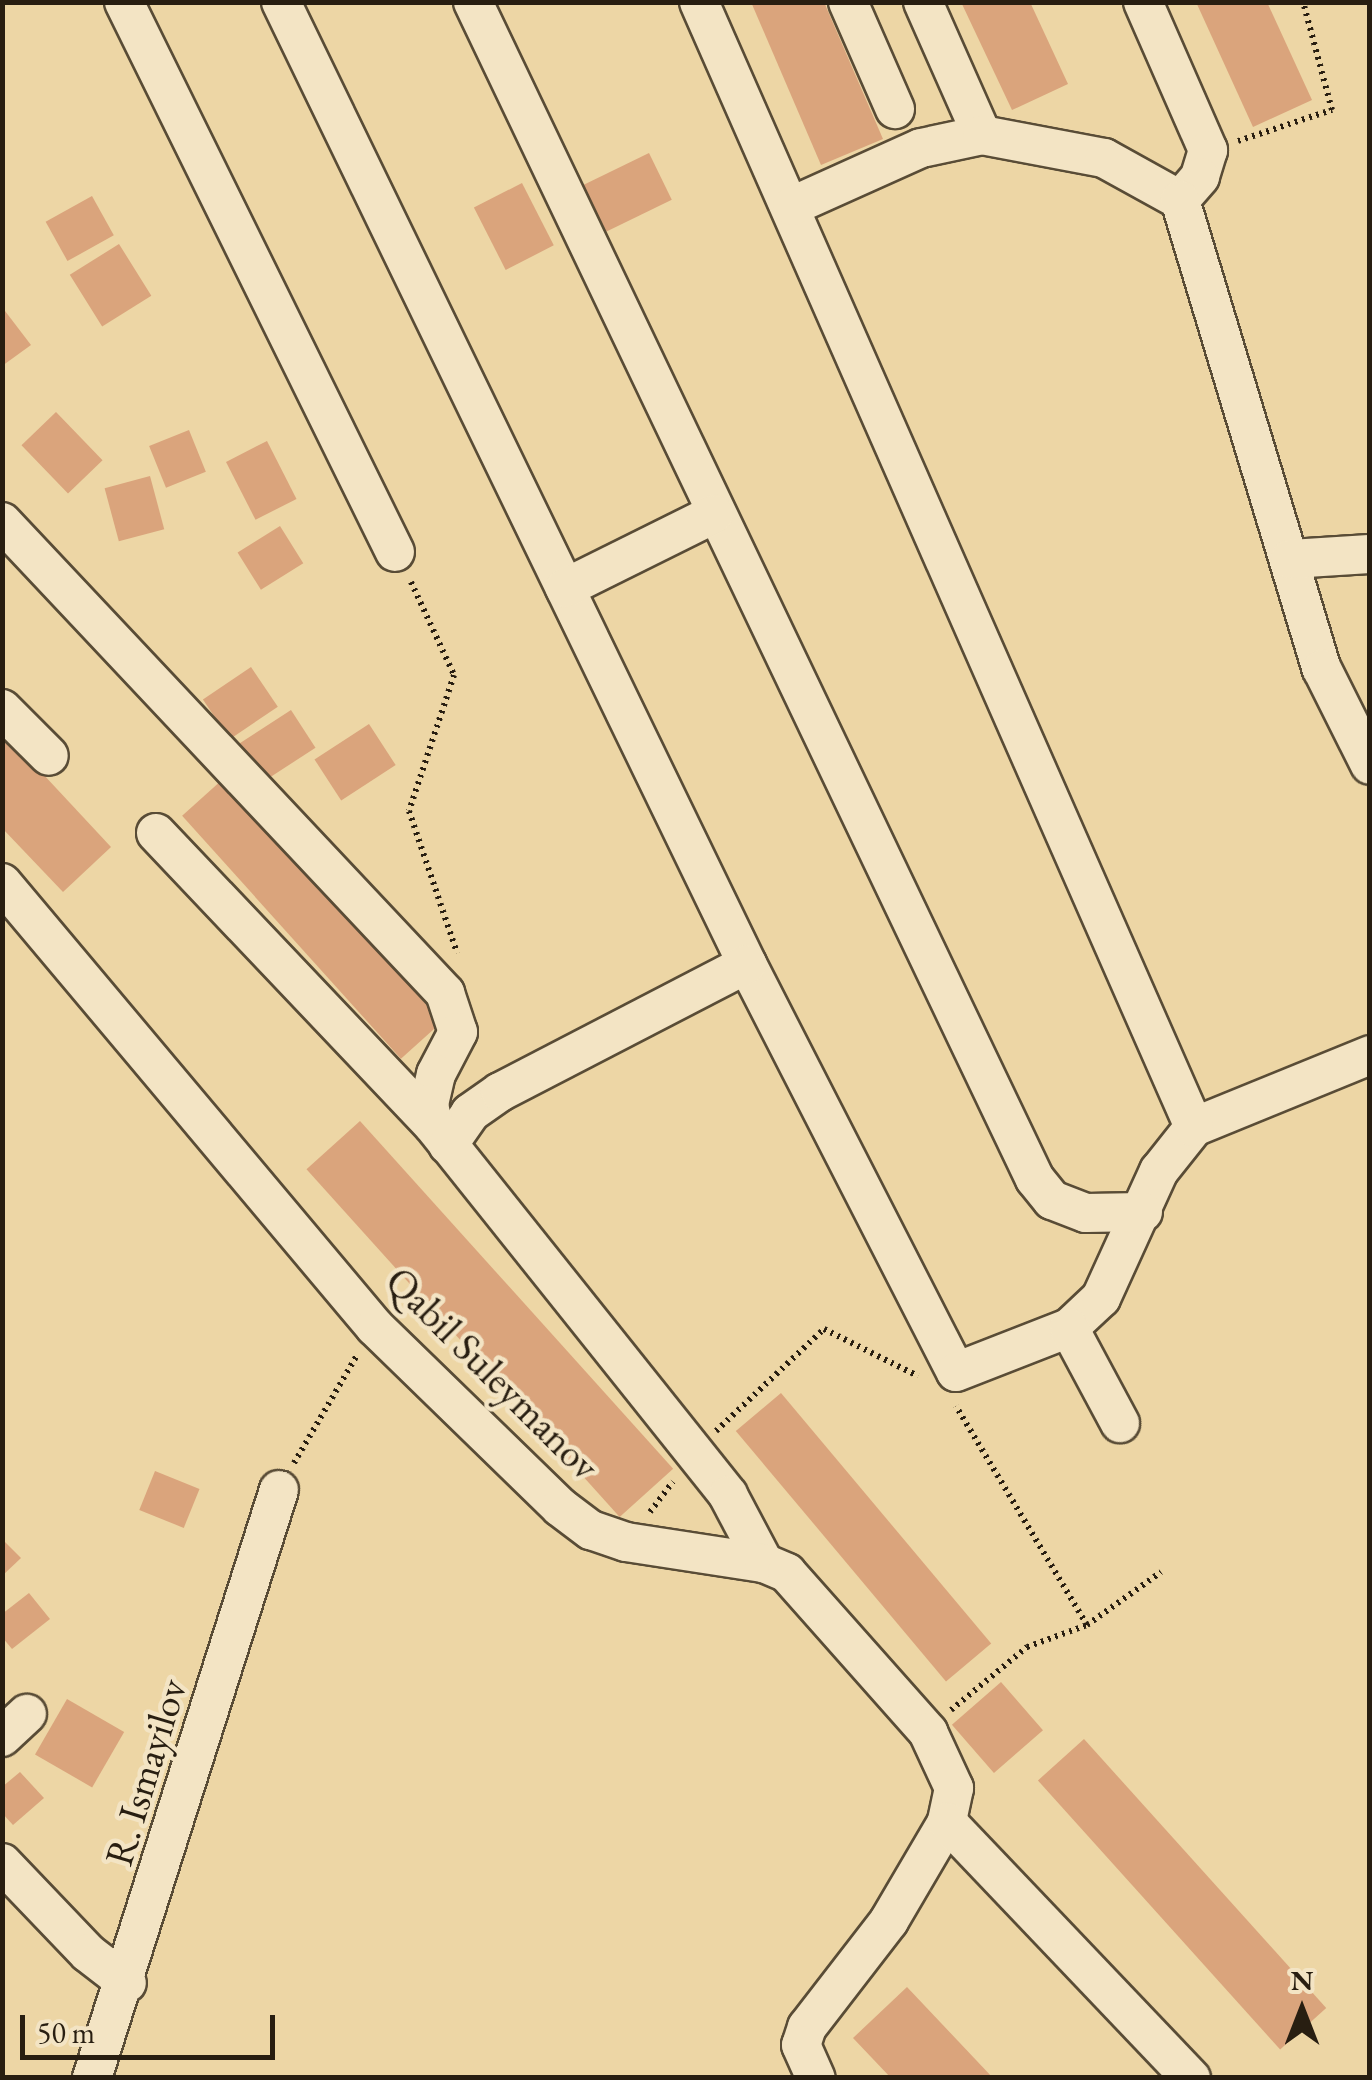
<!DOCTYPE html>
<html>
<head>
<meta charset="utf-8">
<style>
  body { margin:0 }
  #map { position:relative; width:1372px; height:2080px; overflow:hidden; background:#edd6a5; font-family:"EB Garamond",serif }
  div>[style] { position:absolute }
  .building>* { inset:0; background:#daa47c; transform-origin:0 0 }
  .path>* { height:6px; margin-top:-3px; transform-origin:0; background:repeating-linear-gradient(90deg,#281e11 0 2.5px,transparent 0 7.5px) }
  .roads { filter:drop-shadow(2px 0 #594c36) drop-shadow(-2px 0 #594c36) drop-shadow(0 2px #594c36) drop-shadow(0 -2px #594c36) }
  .minor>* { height:38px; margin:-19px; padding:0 19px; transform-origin:19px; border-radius:19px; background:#f3e4c4 }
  span { translate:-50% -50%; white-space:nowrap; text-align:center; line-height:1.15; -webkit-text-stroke:9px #f3e4c4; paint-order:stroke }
  .street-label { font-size:40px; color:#281e11 }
  .frame { position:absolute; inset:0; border:5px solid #281e11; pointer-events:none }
  .north { position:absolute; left:1252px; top:1960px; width:100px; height:100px; -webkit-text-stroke:8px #f3e4c4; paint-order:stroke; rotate:0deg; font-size:28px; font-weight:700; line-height:40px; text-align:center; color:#281e11 }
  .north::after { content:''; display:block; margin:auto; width:35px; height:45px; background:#281e11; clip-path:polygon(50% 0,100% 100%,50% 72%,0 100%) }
  .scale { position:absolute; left:20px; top:2015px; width:255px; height:45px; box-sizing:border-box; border:5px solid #281e11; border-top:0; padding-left:12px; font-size:30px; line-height:35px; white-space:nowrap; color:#281e11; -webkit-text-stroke:8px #f3e4c4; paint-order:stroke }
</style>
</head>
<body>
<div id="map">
  <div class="building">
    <i style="clip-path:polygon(751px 2px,824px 2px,883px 139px,821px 165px)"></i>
    <i style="clip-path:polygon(961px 2px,1030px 2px,1068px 84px,1012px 110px)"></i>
    <i style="clip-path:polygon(1196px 2px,1267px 2px,1312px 100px,1253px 127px)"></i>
    <i style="left:649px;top:153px;width:52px;height:80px;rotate:64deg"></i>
    <i style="left:522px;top:183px;width:70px;height:54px;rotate:63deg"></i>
    <i style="left:92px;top:196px;width:45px;height:53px;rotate:61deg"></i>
    <i style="left:119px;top:244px;width:61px;height:58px;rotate:58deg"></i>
    <i style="clip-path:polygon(2px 307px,31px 345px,2px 366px)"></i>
    <i style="left:56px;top:412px;width:67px;height:48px;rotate:46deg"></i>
    <i style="left:189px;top:430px;width:45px;height:43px;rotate:68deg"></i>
    <i style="left:267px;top:441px;width:65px;height:46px;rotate:63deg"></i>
    <i style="left:150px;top:476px;width:55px;height:47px;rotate:75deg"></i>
    <i style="left:280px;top:526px;width:44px;height:50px;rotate:58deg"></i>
    <i style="left:251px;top:667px;width:48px;height:58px;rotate:56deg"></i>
    <i style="left:291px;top:710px;width:45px;height:62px;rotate:57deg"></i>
    <i style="left:369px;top:724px;width:49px;height:65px;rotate:57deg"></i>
    <i style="clip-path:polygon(2px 730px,111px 847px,63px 892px,2px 828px)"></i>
    <i style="left:223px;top:779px;width:327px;height:55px;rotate:48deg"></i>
    <i style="left:360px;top:1121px;width:468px;height:72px;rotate:48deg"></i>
    <i style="left:781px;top:1393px;width:327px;height:59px;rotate:50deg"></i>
    <i style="left:155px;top:1471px;width:48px;height:42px;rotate:22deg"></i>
    <i style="clip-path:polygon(2px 1539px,21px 1558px,2px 1576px)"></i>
    <i style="clip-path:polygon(29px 1593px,50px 1619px,12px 1649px,2px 1637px,2px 1614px)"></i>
    <i style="left:1001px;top:1682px;width:64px;height:65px;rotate:49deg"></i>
    <i style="left:67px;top:1699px;width:66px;height:64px;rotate:30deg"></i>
    <i style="left:1084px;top:1739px;width:362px;height:62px;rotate:48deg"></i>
    <i style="clip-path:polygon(20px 1772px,44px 1798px,13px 1825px,2px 1813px,2px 1787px)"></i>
    <i style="clip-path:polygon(907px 1987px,993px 2078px,891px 2078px,853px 2038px)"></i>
  </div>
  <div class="path">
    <i style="left:1238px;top:141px;width:99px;rotate:-18.3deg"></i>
    <i style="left:1332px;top:110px;width:112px;rotate:-105deg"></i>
    <i style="left:411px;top:582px;width:102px;rotate:65.2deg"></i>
    <i style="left:454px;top:675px;width:143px;rotate:108.3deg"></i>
    <i style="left:409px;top:811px;width:150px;rotate:71.3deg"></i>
    <i style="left:716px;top:1431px;width:149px;rotate:-43.4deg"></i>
    <i style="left:824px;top:1329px;width:105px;rotate:26.6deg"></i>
    <i style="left:294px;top:1463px;width:123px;rotate:-59.7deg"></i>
    <i style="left:650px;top:1512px;width:38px;rotate:-53deg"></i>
    <i style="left:1087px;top:1625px;width:91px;rotate:-35.6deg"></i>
    <i style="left:951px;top:1710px;width:99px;rotate:-39.7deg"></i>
    <i style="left:1027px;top:1647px;width:64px;rotate:-20.1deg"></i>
    <i style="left:1087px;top:1625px;width:255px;rotate:-120.9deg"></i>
  </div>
  <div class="roads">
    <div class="minor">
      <i style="left:124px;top:2px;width:613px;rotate:63.77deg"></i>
      <i style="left:281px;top:2px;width:1069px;rotate:64.15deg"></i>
      <i style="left:747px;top:964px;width:458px;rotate:62.9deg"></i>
      <i style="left:956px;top:1372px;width:121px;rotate:-21.3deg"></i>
      <i style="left:1069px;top:1328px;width:44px;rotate:-43.2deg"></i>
      <i style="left:1101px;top:1298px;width:140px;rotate:-65.5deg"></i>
      <i style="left:1159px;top:1171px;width:56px;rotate:-51.5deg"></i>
      <i style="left:1194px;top:1127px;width:190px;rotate:-22.2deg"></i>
      <i style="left:473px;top:2px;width:1304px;rotate:64.48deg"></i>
      <i style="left:1035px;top:1179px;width:27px;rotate:51deg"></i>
      <i style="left:1052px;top:1200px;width:36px;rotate:21deg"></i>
      <i style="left:1086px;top:1213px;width:57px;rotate:-1deg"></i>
      <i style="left:699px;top:2px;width:1229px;rotate:66.25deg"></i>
      <i style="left:848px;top:2px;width:117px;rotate:66.3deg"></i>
      <i style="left:923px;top:2px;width:145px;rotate:66.1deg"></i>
      <i style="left:1143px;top:2px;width:162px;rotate:66.3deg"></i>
      <i style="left:1208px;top:150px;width:28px;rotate:107deg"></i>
      <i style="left:1200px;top:177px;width:30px;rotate:131deg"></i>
      <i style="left:792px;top:206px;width:141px;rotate:-24.2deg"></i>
      <i style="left:921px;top:148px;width:62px;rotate:-12deg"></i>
      <i style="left:982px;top:135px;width:124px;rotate:10.7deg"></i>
      <i style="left:1104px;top:158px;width:87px;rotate:28.9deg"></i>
      <i style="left:1180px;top:200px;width:490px;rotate:73.2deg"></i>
      <i style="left:1322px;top:669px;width:107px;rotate:63.4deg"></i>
      <i style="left:2px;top:522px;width:647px;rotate:46.75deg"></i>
      <i style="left:445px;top:993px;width:41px;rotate:71.6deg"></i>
      <i style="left:458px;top:1032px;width:47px;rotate:117.6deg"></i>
      <i style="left:436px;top:1074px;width:31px;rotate:103deg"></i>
      <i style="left:429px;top:1104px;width:21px;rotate:79deg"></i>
      <i style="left:433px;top:1125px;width:473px;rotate:51.4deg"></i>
      <i style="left:728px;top:1495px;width:77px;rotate:62.1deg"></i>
      <i style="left:1290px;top:559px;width:80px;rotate:-3.6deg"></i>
      <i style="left:565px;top:588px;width:166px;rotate:-26.4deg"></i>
      <i style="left:2px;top:709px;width:66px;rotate:45deg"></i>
      <i style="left:156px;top:833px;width:402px;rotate:46.5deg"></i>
      <i style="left:2px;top:883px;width:580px;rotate:49.97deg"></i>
      <i style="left:375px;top:1327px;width:258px;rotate:44.2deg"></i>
      <i style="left:560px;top:1507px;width:39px;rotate:37deg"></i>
      <i style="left:591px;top:1530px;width:37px;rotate:19deg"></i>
      <i style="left:626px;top:1542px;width:140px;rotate:8.7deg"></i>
      <i style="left:764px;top:1563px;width:25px;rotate:23deg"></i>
      <i style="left:787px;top:1573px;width:213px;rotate:48.4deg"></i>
      <i style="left:928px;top:1732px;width:62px;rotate:65.1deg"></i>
      <i style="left:954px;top:1788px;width:35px;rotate:102deg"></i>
      <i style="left:947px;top:1822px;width:115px;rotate:120.4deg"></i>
      <i style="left:889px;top:1921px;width:134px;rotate:127.7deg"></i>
      <i style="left:807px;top:2027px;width:19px;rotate:108deg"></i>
      <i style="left:801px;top:2045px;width:36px;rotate:66deg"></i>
      <i style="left:448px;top:1145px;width:39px;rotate:-55deg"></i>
      <i style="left:470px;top:1113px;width:37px;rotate:-35deg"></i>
      <i style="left:500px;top:1092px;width:278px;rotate:-27.4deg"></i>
      <i style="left:1069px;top:1328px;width:108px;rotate:61.8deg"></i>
      <i style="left:2px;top:1737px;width:34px;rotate:-43deg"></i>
      <i style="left:947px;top:1822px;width:354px;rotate:46.4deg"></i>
      <i style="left:2px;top:1863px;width:124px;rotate:46.3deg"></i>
      <i style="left:88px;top:1953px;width:49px;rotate:37.6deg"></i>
      <i style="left:92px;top:2078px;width:617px;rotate:-72.36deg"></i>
    </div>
  </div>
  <div class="street-label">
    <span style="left:493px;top:1373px;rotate:45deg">Qabil Suleymanov</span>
    <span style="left:145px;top:1772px;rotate:-73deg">R. Ismayilov</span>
  </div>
  <div class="frame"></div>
  <div class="north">N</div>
  <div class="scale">50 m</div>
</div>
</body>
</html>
